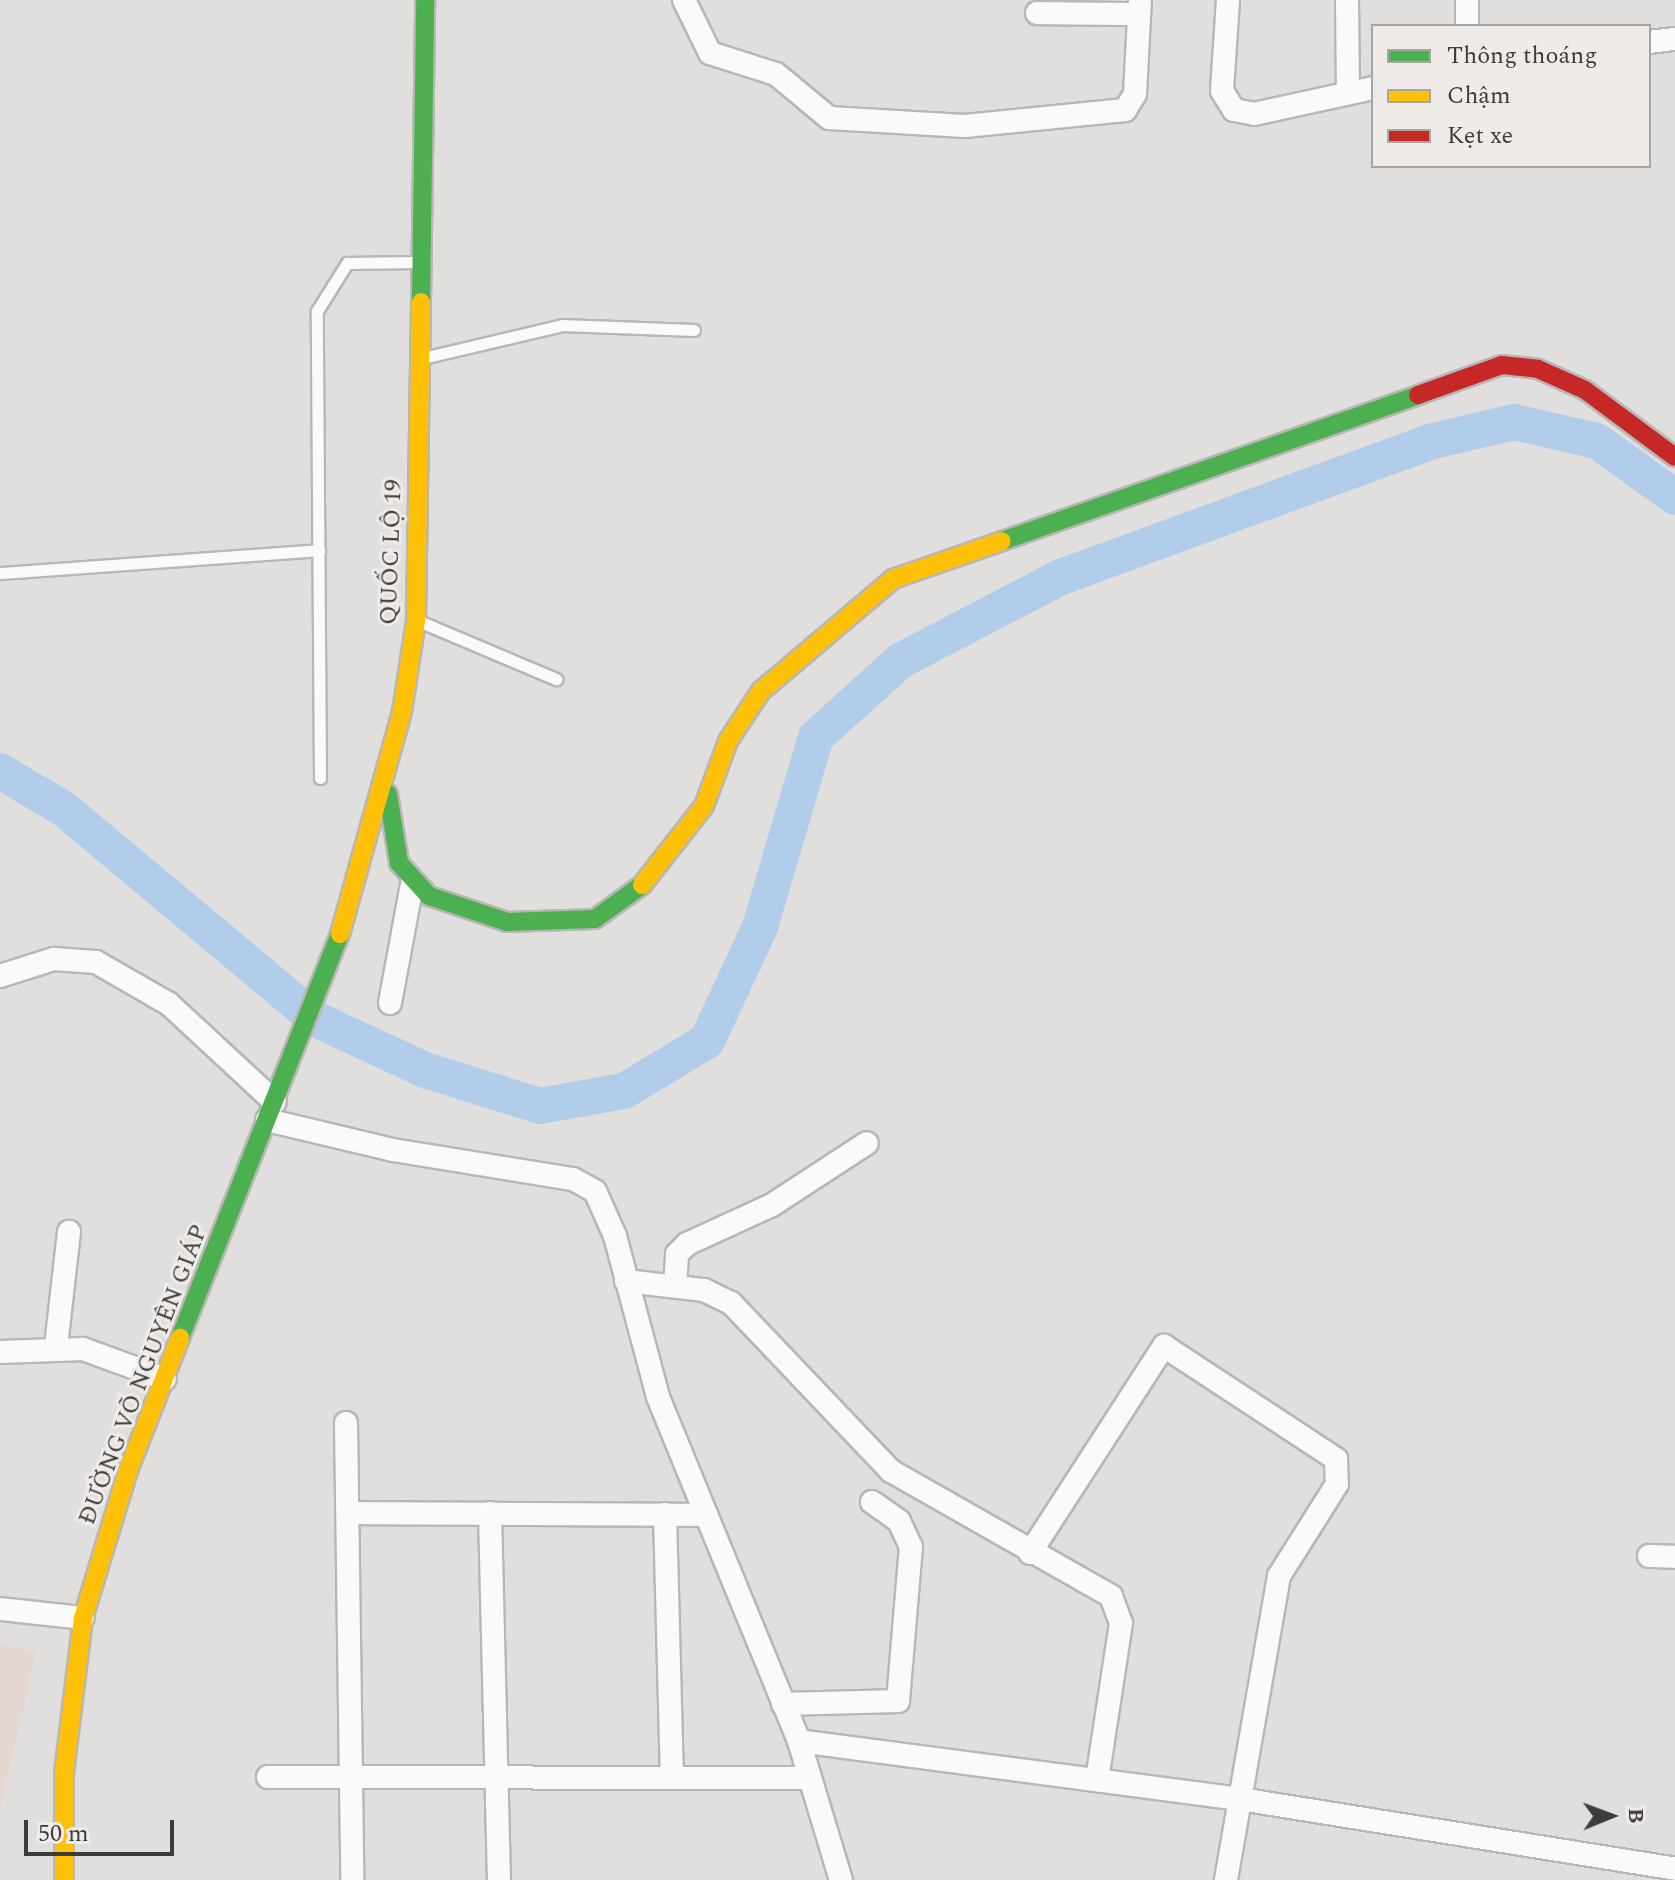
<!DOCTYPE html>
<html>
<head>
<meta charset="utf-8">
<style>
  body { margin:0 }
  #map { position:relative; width:1675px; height:1880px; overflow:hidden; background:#e1dfdd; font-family:Spectral,serif }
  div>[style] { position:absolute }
  .industrial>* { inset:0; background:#e5d6d1; transform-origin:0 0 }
  .river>* { height:36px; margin:-18px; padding:0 18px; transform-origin:18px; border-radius:18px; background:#b2cdea }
  .roads { filter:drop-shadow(2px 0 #b8b7b6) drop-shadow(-2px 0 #b8b7b6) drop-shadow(0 2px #b8b7b6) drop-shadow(0 -2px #b8b7b6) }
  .lane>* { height:11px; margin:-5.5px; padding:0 5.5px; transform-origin:5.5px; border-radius:5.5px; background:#fafafa }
  .street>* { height:22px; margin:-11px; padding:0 11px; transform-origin:11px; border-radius:11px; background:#fafafa }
  .fast>* { height:18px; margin:-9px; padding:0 9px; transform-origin:9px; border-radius:9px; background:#4caf50 }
  .slow>* { height:18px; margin:-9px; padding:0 9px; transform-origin:9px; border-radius:9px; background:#ffc107 }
  .jam>* { height:18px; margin:-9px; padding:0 9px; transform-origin:9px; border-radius:9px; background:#c62828 }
  span { translate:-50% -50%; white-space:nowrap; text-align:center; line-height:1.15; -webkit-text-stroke:6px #efebe9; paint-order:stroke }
  .street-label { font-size:24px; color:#3d3c3b }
  .legend { position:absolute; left:1371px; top:24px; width:280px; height:144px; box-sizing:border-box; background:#efebe9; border:2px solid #a8a5a3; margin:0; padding:10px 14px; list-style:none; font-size:24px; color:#3d3c3b }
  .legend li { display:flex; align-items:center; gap:16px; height:40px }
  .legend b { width:40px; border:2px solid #a8a5a3 }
  .north { position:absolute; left:1571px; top:1776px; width:80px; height:80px; -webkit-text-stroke:6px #efebe9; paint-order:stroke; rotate:89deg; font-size:22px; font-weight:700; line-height:32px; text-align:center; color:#3d3c3b }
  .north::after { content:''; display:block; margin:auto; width:28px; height:36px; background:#3d3c3b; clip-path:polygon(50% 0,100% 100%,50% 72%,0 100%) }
  .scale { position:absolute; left:24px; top:1820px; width:150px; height:36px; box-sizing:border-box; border:4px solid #3d3c3b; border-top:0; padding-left:10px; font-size:24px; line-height:28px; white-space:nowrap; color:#3d3c3b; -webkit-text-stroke:6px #efebe9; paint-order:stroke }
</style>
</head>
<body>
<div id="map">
  <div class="industrial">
    <i style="left:0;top:1644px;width:37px;height:236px;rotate:13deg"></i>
  </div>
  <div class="river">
    <i style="left:0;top:771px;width:74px;rotate:30.7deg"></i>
    <i style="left:64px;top:809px;width:327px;rotate:39.9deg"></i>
    <i style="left:315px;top:1019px;width:121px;rotate:24.9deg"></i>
    <i style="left:425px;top:1070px;width:121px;rotate:17.4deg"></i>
    <i style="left:540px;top:1106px;width:85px;rotate:-10.1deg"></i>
    <i style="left:624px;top:1091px;width:97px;rotate:-31.1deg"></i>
    <i style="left:707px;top:1041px;width:126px;rotate:-65.1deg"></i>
    <i style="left:760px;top:927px;width:198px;rotate:-73.6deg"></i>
    <i style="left:816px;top:737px;width:113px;rotate:-42.1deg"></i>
    <i style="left:900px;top:661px;width:182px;rotate:-27.6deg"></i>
    <i style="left:1061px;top:577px;width:392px;rotate:-20.1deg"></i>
    <i style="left:1429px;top:442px;width:87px;rotate:-13.2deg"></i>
    <i style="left:1514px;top:422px;width:85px;rotate:12.9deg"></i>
    <i style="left:1597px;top:441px;width:96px;rotate:35.7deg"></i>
  </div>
  <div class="roads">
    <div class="lane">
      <i style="left:427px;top:357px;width:139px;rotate:-13.3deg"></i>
      <i style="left:562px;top:325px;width:132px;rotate:2.2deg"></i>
      <i style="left:0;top:573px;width:320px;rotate:-4.1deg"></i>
      <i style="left:421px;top:622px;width:147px;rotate:22.9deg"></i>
      <i style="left:320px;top:778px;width:467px;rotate:-90.4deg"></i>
      <i style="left:317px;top:311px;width:57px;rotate:-58deg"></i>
      <i style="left:347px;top:263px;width:71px;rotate:-0.8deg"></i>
    </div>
    <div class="street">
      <i style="left:684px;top:0;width:59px;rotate:63.9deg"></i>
      <i style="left:710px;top:53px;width:69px;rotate:17.7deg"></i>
      <i style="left:776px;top:74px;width:69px;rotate:39.7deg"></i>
      <i style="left:829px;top:118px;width:136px;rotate:3.4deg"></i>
      <i style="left:965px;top:126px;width:161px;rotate:-5.7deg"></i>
      <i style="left:1125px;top:110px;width:19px;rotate:-58deg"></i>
      <i style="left:1135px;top:94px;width:94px;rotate:-87deg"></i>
      <i style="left:1228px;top:0;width:91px;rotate:93.8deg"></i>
      <i style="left:1222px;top:91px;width:22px;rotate:58deg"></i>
      <i style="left:1234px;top:110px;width:20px;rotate:11deg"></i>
      <i style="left:1254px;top:114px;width:122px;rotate:-12.3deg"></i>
      <i style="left:1347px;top:0;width:93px;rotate:89.4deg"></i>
      <i style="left:1037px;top:13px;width:102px;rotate:0.6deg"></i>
      <i style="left:1467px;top:26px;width:26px;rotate:-90deg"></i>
      <i style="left:1649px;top:42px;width:26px;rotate:-7deg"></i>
      <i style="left:0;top:976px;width:57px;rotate:-17.5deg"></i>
      <i style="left:54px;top:959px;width:42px;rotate:4.1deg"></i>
      <i style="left:96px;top:962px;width:84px;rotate:29.9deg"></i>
      <i style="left:169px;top:1004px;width:144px;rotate:42.8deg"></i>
      <i style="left:390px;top:1003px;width:121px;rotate:-79.5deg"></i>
      <i style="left:267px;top:1120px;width:130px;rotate:13.4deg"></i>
      <i style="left:393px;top:1150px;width:182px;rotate:9.2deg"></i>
      <i style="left:573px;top:1179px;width:25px;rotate:29deg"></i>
      <i style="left:595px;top:1191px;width:49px;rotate:66deg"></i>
      <i style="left:615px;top:1236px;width:167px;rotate:75deg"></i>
      <i style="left:658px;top:1397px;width:372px;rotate:67.7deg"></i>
      <i style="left:799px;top:1741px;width:145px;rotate:73.2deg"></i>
      <i style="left:626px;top:1281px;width:79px;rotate:6.6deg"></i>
      <i style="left:704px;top:1290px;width:30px;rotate:26deg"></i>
      <i style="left:731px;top:1303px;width:232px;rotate:46.4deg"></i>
      <i style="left:891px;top:1471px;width:253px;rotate:29.6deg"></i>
      <i style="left:1111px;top:1596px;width:29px;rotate:70deg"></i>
      <i style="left:1121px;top:1623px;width:159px;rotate:98.7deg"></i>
      <i style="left:675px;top:1285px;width:31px;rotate:-86deg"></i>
      <i style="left:677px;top:1254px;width:14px;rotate:-45deg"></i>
      <i style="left:687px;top:1244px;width:94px;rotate:-24.6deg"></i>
      <i style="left:772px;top:1205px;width:113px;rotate:-33.1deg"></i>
      <i style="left:56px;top:1346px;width:115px;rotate:-83.5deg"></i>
      <i style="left:0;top:1352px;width:83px;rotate:-2.1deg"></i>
      <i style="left:83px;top:1349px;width:87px;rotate:20.1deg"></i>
      <i style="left:346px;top:1423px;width:457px;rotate:89.2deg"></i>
      <i style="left:348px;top:1513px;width:358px;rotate:0.3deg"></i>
      <i style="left:490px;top:1513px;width:367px;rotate:88.6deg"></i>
      <i style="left:665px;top:1514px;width:264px;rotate:88.5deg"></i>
      <i style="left:1030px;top:1553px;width:247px;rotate:-57.1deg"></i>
      <i style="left:1164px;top:1346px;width:206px;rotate:33.3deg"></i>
      <i style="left:1336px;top:1459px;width:25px;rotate:88deg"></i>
      <i style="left:1337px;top:1484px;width:109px;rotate:122.2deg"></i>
      <i style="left:1279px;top:1576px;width:309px;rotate:99.9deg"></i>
      <i style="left:1649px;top:1556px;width:26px;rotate:2deg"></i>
      <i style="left:0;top:1609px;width:83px;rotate:6.2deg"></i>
      <i style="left:783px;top:1704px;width:115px;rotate:-1.5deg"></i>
      <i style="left:898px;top:1701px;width:155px;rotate:-85.2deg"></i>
      <i style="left:911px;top:1547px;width:29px;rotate:-115deg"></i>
      <i style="left:899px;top:1521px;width:33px;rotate:-145deg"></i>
      <i style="left:799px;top:1741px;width:445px;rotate:7.5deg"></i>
      <i style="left:1240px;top:1799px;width:441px;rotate:9.1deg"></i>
      <i style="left:268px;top:1777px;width:542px;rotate:0.11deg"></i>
    </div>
    <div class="fast">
      <i style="left:421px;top:302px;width:302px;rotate:-89.2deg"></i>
      <i style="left:1002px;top:541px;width:441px;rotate:-19.3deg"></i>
      <i style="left:388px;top:794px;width:70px;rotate:80.9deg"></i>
      <i style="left:399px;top:863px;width:45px;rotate:47.7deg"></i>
      <i style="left:429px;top:896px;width:82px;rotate:18.4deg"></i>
      <i style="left:507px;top:922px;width:88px;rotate:-2deg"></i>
      <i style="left:595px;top:919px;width:58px;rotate:-35.9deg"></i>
      <i style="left:180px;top:1338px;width:435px;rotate:-68.4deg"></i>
    </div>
    <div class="slow">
      <i style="left:642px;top:885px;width:100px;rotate:-51.9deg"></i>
      <i style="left:704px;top:806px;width:69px;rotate:-69.7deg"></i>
      <i style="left:728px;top:741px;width:60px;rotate:-56.6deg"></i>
      <i style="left:761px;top:691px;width:173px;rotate:-40.3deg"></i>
      <i style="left:893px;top:579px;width:115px;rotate:-19.2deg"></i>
      <i style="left:340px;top:934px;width:230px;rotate:-74.4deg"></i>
      <i style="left:402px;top:712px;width:93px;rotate:-81.3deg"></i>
      <i style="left:416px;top:620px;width:318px;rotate:-89.1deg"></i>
      <i style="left:64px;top:1880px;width:107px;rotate:-90deg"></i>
      <i style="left:64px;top:1773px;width:156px;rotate:-83deg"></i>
      <i style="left:83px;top:1618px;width:157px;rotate:-73deg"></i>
      <i style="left:129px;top:1468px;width:140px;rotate:-68.6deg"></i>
    </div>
    <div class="jam">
      <i style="left:1418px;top:395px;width:89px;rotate:-19.7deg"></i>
      <i style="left:1502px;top:365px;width:36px;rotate:6deg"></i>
      <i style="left:1538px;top:369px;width:51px;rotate:24.1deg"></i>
      <i style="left:1585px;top:390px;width:112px;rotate:36.7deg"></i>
    </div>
  </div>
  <div class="street-label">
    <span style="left:392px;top:552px;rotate:-88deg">QUỐC LỘ 19</span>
    <span style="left:144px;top:1375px;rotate:-69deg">ĐƯỜNG VÕ NGUYÊN GIÁP</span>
  </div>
  <ul class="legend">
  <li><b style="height:10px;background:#4caf50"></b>Thông thoáng</li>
  <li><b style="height:10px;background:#ffc107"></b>Chậm</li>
  <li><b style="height:10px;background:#c62828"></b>Kẹt xe</li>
  </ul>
  <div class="north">B</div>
  <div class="scale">50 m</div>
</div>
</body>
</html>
